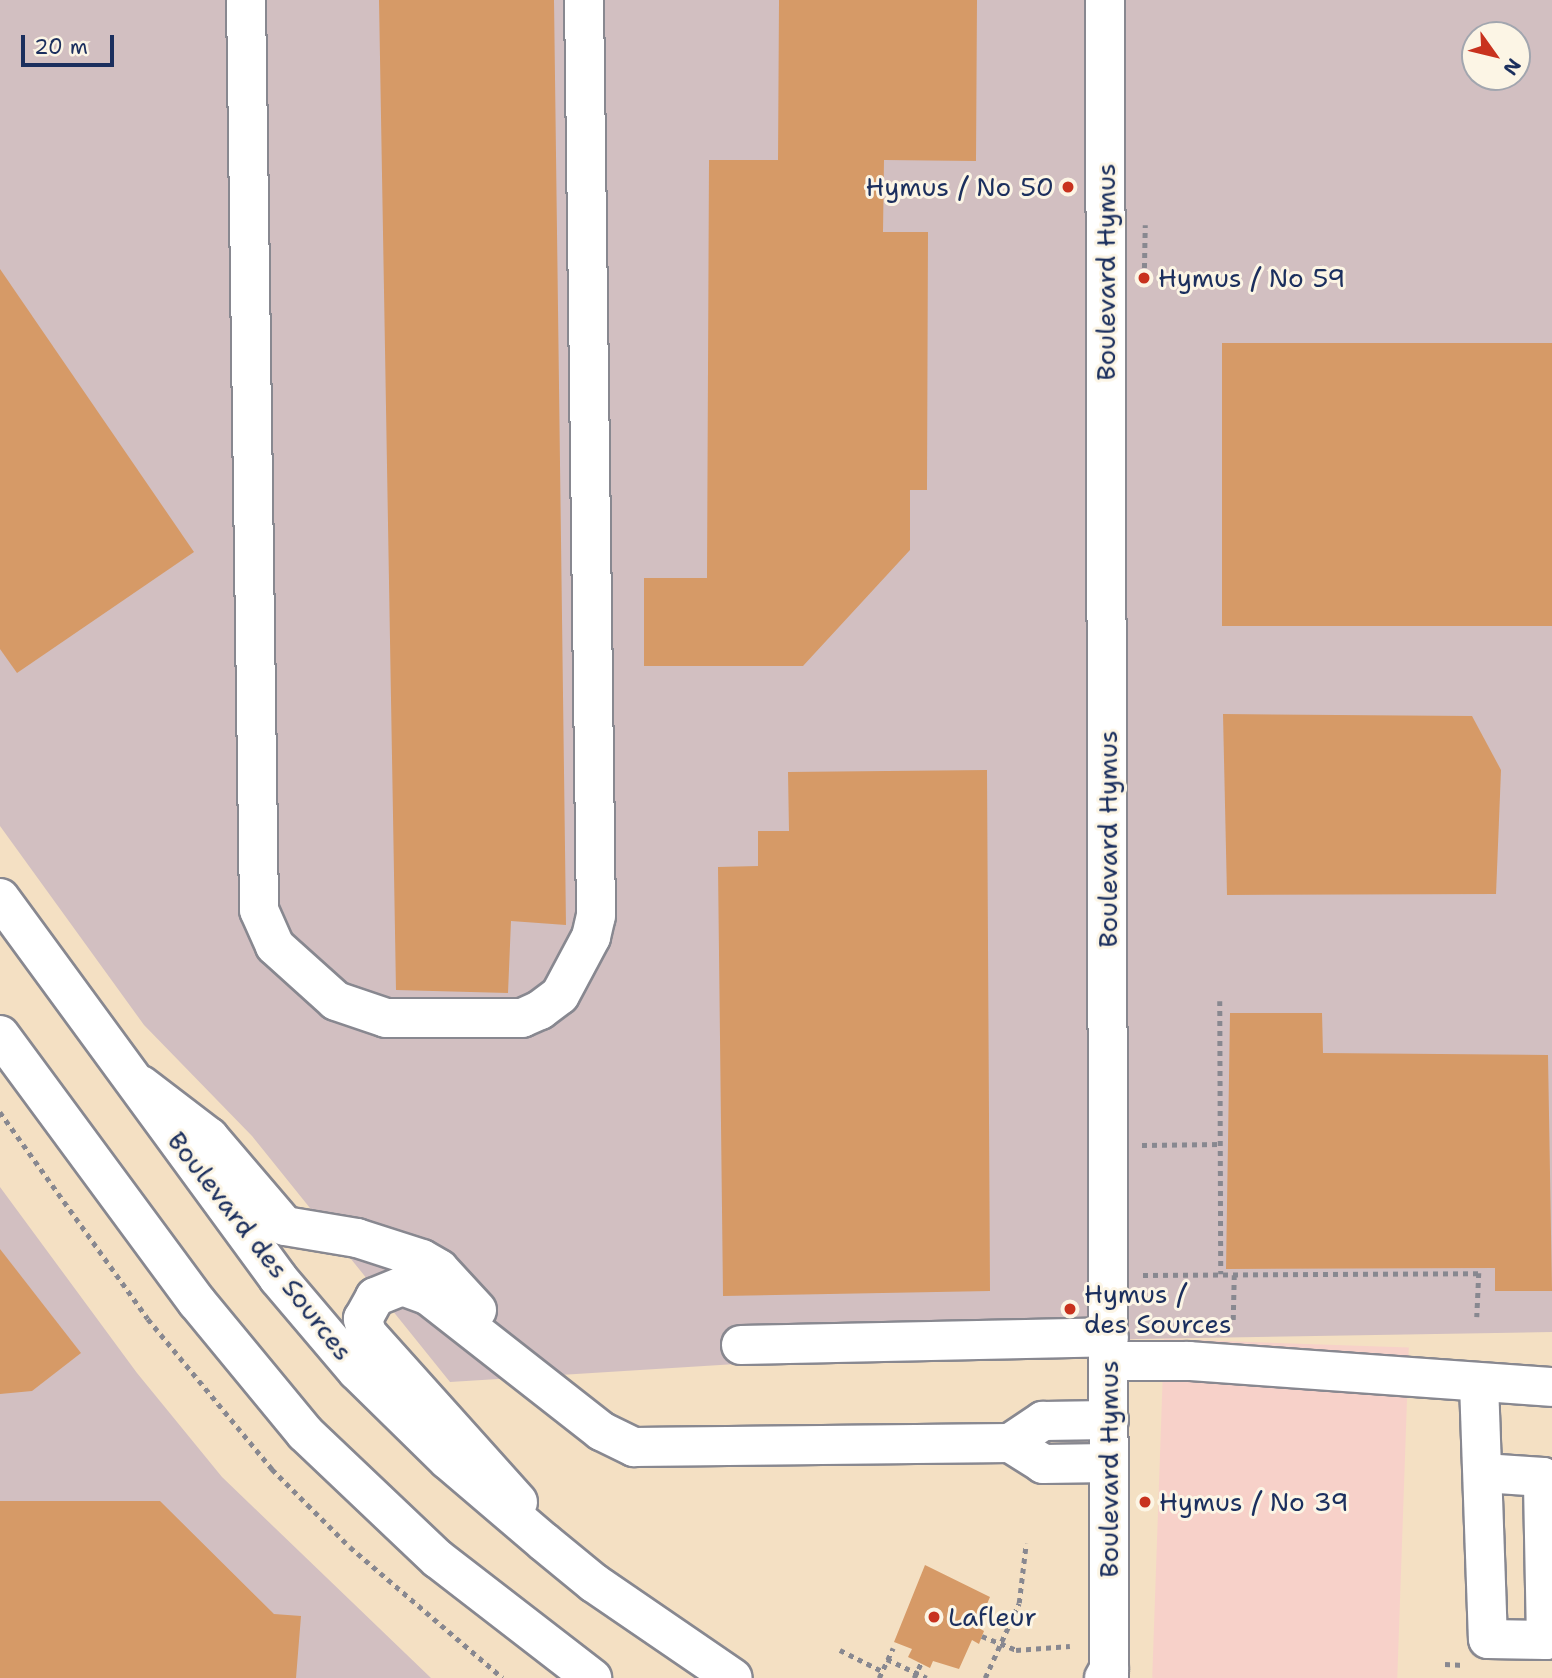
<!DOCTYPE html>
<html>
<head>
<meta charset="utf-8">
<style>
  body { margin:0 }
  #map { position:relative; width:1552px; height:1678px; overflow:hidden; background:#f4e0c3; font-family:"Shantell Sans",sans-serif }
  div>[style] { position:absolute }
  .built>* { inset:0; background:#f7d1c9; transform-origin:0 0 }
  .industrial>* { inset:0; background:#d2bfc1 }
  .building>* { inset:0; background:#d69a67; transform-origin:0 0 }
  .path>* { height:4.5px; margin-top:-2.25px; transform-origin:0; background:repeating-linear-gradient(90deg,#888890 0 5px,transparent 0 10px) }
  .roads { filter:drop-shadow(2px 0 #888890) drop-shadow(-2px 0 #888890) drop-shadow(0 2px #888890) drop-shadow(0 -2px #888890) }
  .minor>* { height:38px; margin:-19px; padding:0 19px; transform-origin:19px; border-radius:19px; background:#fff }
  .major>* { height:38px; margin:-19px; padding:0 19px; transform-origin:19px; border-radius:19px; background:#fff }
  .dots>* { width:19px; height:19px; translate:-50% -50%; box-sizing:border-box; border:4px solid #fcf5e5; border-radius:50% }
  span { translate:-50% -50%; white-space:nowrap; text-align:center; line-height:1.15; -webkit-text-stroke:6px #fcf5e5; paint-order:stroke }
  .poi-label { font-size:26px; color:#1b2f5e }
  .right { translate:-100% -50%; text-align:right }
  .left { translate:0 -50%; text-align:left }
  .street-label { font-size:26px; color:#1b2f5e }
  .north { position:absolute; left:1461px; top:21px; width:70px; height:70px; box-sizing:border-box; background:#fcf5e5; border:2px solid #a2a6af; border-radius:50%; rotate:124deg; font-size:19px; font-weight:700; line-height:28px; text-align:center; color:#1b2f5e }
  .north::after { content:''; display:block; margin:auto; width:24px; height:32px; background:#c8321e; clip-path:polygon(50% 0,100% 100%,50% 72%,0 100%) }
  .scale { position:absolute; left:21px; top:35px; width:93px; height:32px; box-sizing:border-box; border:4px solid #1b2f5e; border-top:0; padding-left:9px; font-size:21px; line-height:24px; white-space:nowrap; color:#1b2f5e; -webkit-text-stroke:5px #fcf5e5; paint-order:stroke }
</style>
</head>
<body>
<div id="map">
  <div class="built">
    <i style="left:1164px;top:1339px;width:245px;height:339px;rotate:2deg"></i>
  </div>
  <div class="industrial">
    <i style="clip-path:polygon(evenodd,0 0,1552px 0,1552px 1332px,1136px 1339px,450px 1382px,252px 1136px,144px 1025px,0 826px,0 0,1475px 35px,1517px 35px,1517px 77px,1475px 77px,1475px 35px)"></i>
    <i style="clip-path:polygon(0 1187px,137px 1373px,222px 1477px,431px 1678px,0 1678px)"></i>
  </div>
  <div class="building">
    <i style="clip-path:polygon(379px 0,554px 0,566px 925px,511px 921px,508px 993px,396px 990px)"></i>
    <i style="clip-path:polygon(779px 0,977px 0,976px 161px,884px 160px,883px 232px,928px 232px,927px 490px,910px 490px,910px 550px,803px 666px,644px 666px,644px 578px,707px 578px,709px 160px,778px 160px)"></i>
    <i style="clip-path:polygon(0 269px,194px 552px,17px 673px,0 649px)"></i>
    <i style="left:1552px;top:343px;width:283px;height:330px;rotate:90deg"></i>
    <i style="clip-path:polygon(1223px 714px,1472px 716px,1501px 770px,1496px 894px,1227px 895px)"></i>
    <i style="clip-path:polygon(987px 770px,990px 1291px,723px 1296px,718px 867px,758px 866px,758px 831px,789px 831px,788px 772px)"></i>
    <i style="clip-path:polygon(1230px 1013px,1322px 1013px,1323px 1053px,1548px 1055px,1552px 1291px,1495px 1291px,1495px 1268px,1226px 1269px)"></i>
    <i style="clip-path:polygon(0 1249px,81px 1353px,32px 1391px,0 1394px)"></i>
    <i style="clip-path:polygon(0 1501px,160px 1501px,274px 1614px,301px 1616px,296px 1678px,0 1678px)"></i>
    <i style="clip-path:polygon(925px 1565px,990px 1597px,977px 1627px,984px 1631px,979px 1644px,972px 1640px,959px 1669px,933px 1661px,930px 1668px,908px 1657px,912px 1649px,894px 1642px)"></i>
  </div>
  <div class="path">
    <i style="left:1144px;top:278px;width:53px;rotate:-88.9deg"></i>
    <i style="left:1220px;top:1001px;width:273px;rotate:89.8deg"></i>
    <i style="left:0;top:1112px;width:254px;rotate:54.4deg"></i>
    <i style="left:148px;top:1319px;width:195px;rotate:50.4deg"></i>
    <i style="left:272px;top:1469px;width:110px;rotate:45deg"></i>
    <i style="left:350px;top:1547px;width:201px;rotate:40.6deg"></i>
    <i style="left:1142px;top:1145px;width:79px;rotate:-0.7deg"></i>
    <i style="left:1143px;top:1275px;width:336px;rotate:-0.3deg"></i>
    <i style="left:1479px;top:1273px;width:44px;rotate:92.6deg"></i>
    <i style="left:1233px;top:1320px;width:45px;rotate:-88.7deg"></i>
    <i style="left:982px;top:1636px;width:37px;rotate:22deg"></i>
    <i style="left:1016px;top:1650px;width:54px;rotate:-4.2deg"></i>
    <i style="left:840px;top:1650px;width:47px;rotate:26.6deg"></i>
    <i style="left:887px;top:1659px;width:44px;rotate:25.4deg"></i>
    <i style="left:1445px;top:1664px;width:19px;rotate:3deg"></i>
    <i style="left:879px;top:1678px;width:33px;rotate:-65deg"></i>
    <i style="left:914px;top:1678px;width:17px;rotate:-65deg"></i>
    <i style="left:985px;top:1678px;width:82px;rotate:-65.6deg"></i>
    <i style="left:1019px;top:1603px;width:60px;rotate:-83.3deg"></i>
  </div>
  <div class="roads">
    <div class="minor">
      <i style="left:246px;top:0;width:910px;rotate:89.18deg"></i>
      <i style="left:259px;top:910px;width:39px;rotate:66deg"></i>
      <i style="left:275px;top:946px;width:82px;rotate:42deg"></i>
      <i style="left:336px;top:1001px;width:53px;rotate:18.8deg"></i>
      <i style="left:386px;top:1018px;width:136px"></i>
      <i style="left:522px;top:1018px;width:20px;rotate:-24deg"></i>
      <i style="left:540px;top:1010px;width:25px;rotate:-37deg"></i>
      <i style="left:560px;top:995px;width:66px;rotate:-61.9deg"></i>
      <i style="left:591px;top:937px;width:22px;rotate:-77deg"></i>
      <i style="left:596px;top:916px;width:916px;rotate:-90.75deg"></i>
      <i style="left:1105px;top:0;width:1678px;rotate:89.86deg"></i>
      <i style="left:141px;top:1085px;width:86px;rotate:37.4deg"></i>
      <i style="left:209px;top:1137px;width:117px;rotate:49.5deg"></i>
      <i style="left:285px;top:1226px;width:73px;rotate:9.5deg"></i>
      <i style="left:357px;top:1238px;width:68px;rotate:17.9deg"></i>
      <i style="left:422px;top:1259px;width:20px;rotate:30deg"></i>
      <i style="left:439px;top:1269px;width:56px;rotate:47.2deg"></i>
      <i style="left:741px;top:1345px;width:368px;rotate:-1.2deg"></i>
      <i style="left:1110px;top:1361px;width:79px"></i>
      <i style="left:1189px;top:1361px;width:364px;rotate:4.1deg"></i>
      <i style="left:1479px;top:1383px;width:256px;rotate:88deg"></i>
      <i style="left:1488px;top:1639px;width:58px;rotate:1deg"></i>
      <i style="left:1546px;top:1640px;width:163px;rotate:-91.1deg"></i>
      <i style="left:1543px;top:1477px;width:60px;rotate:-176.2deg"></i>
      <i style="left:1010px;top:1443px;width:39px;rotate:32deg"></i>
      <i style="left:1043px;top:1464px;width:65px;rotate:-0.9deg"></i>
      <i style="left:518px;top:1502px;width:226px;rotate:-131.9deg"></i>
      <i style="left:367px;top:1334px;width:16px;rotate:-105deg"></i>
      <i style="left:363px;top:1319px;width:25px;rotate:-61deg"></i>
      <i style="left:375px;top:1297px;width:29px;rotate:-22deg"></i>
      <i style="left:402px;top:1286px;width:29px;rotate:20deg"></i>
      <i style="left:429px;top:1296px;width:219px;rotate:38.1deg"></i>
      <i style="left:601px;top:1431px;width:37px;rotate:26deg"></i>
      <i style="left:634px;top:1447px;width:376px;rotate:-0.6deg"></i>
      <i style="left:1010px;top:1443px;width:40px;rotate:-34deg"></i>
      <i style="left:1043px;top:1421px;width:66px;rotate:-0.9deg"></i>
    </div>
    <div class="major">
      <i style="left:0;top:898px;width:471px;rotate:53.8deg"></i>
      <i style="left:278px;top:1278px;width:122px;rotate:49.7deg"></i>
      <i style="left:357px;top:1371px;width:127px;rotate:44.4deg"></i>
      <i style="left:448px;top:1460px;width:126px;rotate:40.5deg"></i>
      <i style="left:544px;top:1542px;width:65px;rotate:39.4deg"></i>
      <i style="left:594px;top:1583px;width:168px;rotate:34.4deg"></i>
      <i style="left:0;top:1035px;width:332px;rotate:53.6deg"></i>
      <i style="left:197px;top:1302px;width:170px;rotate:50.5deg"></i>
      <i style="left:305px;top:1433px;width:183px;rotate:43.5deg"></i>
      <i style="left:438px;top:1559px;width:195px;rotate:37.7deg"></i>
      <i style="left:1104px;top:1678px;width:10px;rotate:-61deg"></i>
    </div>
  </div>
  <div class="dots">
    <i style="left:1068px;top:187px;background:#c8321e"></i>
    <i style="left:1144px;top:278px;background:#c8321e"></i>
    <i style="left:1070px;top:1309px;background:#c8321e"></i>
    <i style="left:1145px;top:1502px;background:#c8321e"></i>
    <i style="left:934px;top:1617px;background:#c8321e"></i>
  </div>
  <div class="poi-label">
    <span class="right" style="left:1054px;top:187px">Hymus / No 50</span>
    <span class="left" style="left:1158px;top:278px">Hymus / No 59</span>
    <span class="left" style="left:1084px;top:1309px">Hymus /<br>des Sources</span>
    <span class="left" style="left:1159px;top:1502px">Hymus / No 39</span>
    <span class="left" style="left:948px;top:1617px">Lafleur</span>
  </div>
  <div class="street-label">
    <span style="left:1106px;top:272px;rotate:-90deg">Boulevard Hymus</span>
    <span style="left:1108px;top:839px;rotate:-90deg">Boulevard Hymus</span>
    <span style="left:260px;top:1246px;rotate:52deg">Boulevard des Sources</span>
    <span style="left:1109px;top:1469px;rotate:-90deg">Boulevard Hymus</span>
  </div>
  <div class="north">N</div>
  <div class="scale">20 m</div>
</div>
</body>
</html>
